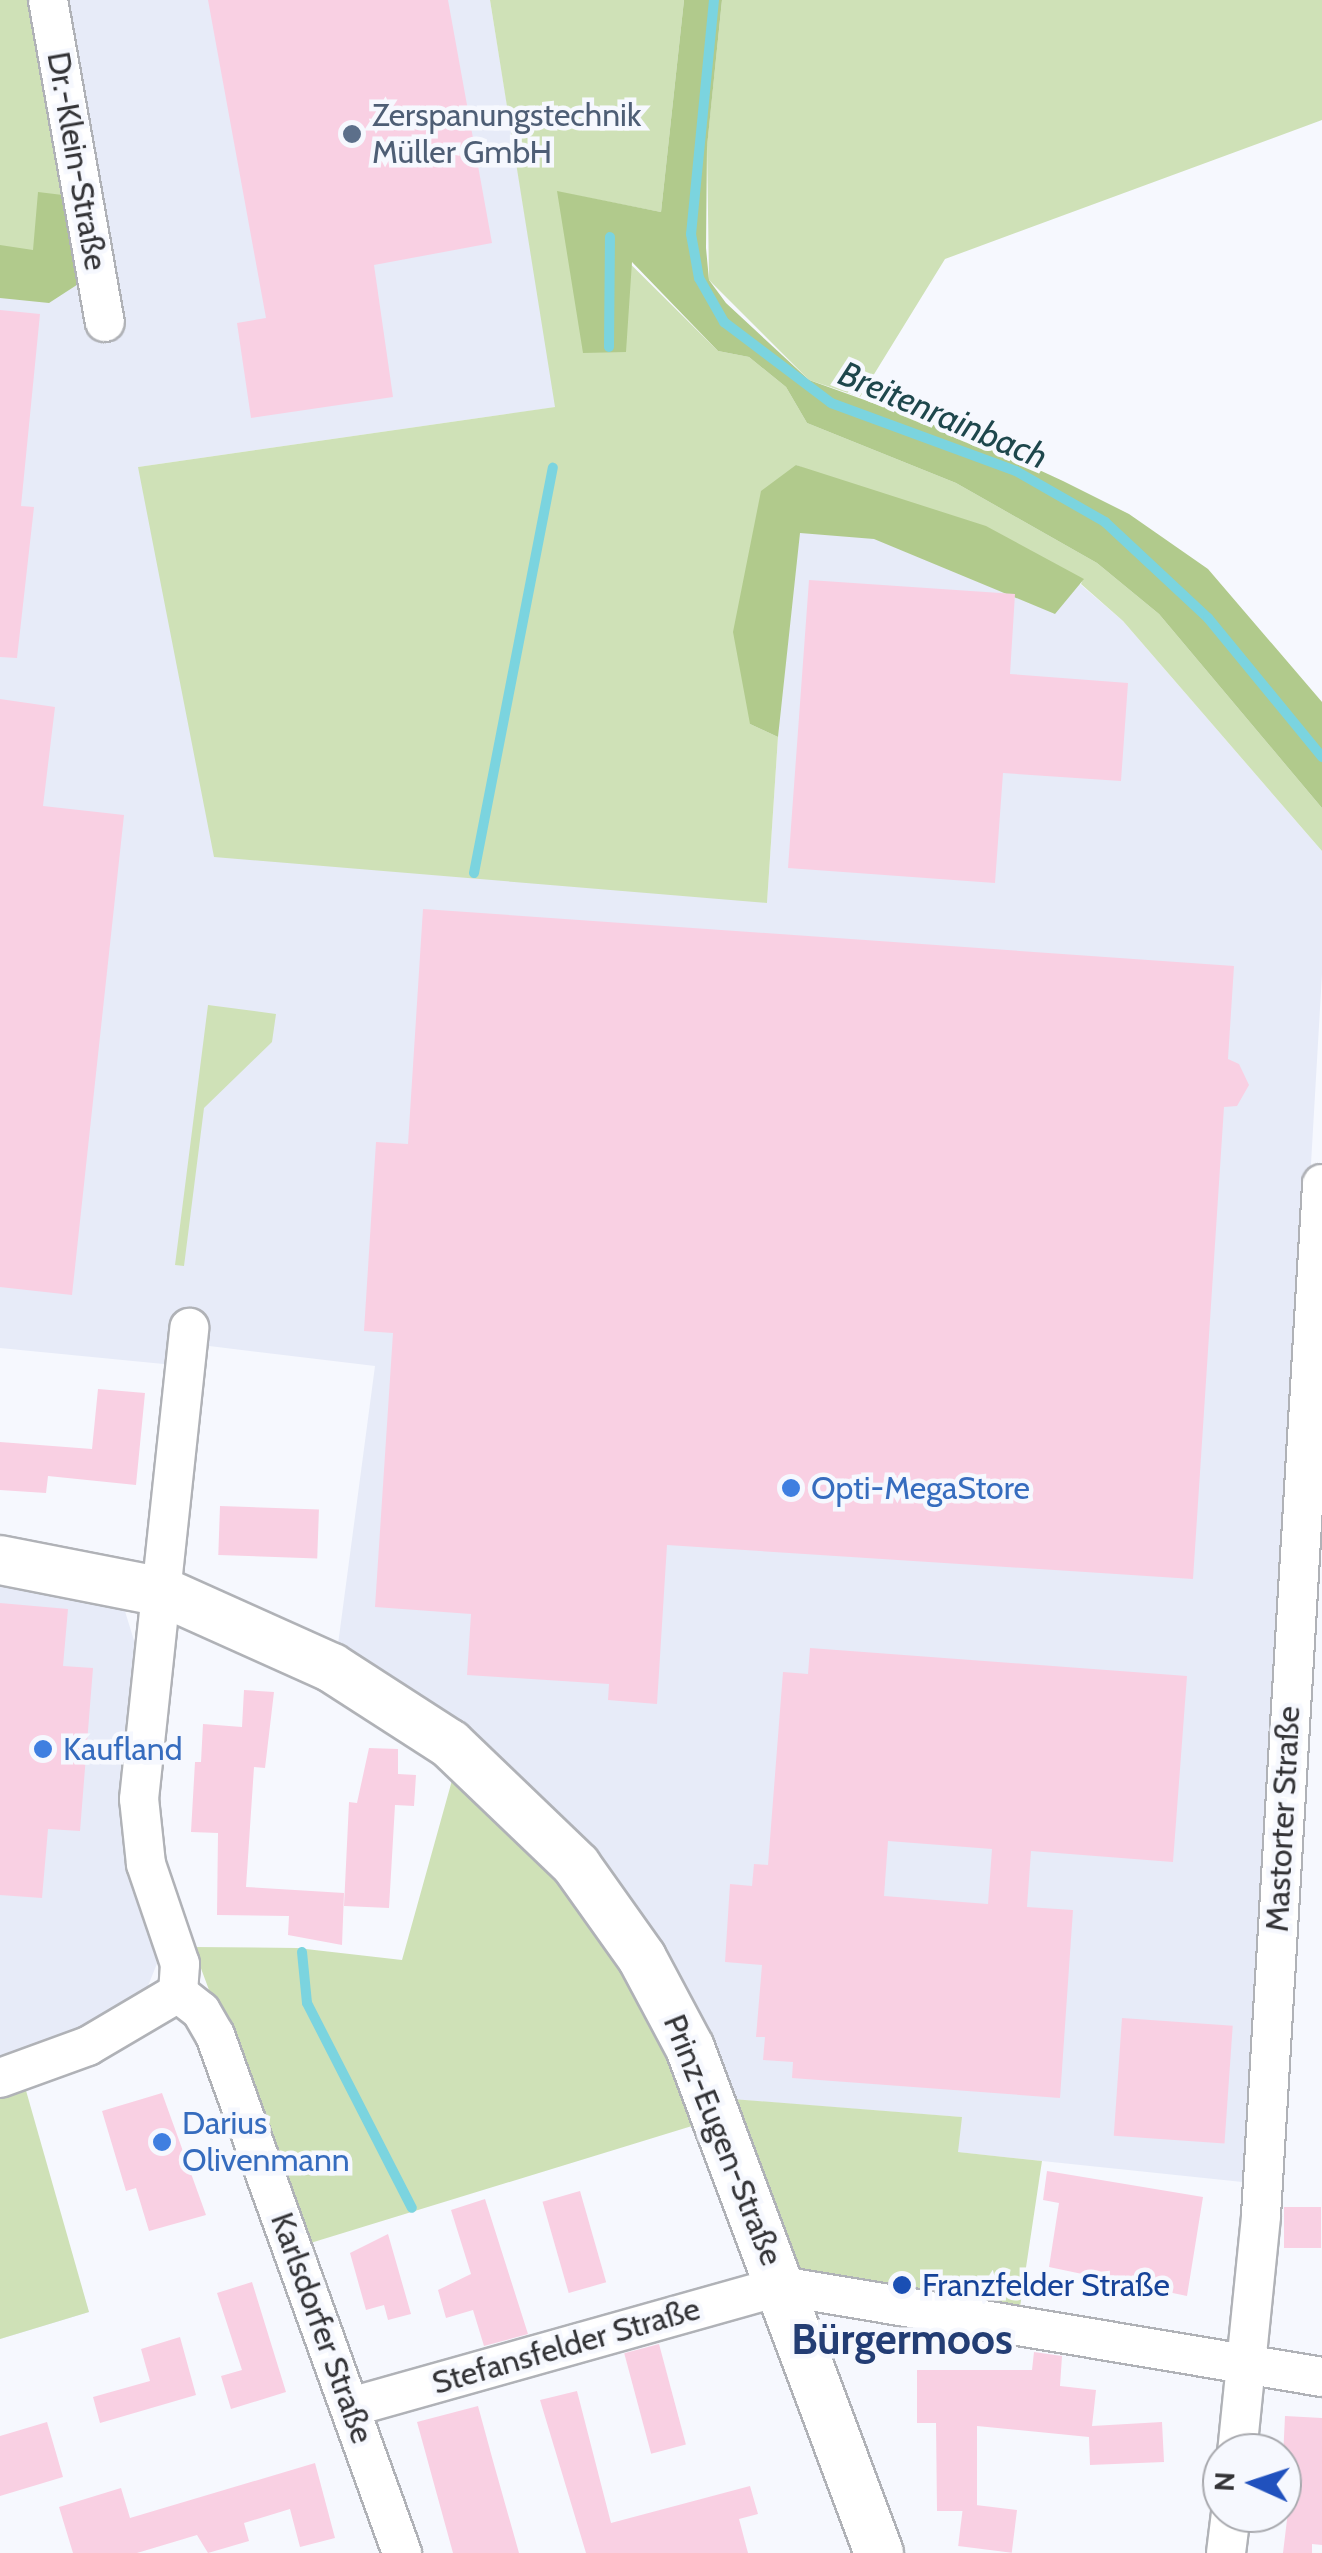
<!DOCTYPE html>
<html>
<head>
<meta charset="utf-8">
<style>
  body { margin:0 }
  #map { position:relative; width:1322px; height:2553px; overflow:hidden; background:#f6f8fe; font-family:Cabin,sans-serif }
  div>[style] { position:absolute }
  .built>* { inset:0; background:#e7ebf8 }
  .green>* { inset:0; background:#cfe1b7 }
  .forest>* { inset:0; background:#b1ca8c }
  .stream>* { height:10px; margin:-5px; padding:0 5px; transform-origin:5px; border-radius:5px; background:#7bd4df }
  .building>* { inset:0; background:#f9d0e3; transform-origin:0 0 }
  .roads { filter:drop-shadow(2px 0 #b0b2b7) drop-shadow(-2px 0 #b0b2b7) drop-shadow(0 2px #b0b2b7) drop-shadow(0 -2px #b0b2b7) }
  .minor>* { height:38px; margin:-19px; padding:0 19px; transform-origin:19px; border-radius:19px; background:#fff }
  .tertiary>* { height:48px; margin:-24px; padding:0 24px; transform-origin:24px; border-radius:24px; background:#fff }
  .dots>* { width:28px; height:28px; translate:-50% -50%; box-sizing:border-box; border:5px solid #f6f8fe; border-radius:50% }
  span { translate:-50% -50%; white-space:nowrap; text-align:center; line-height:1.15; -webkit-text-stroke:9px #f6f8fe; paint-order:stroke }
  .service-label { font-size:32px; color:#4e5e75 }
  .left { translate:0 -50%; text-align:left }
  .street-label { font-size:32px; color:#333336 }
  .shop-label { font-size:32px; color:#366cbe }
  .transit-label { font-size:32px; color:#164399 }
  .water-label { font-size:35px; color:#1e474c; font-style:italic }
  .district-label { font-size:42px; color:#233d74; font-weight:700 }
  .north { position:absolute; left:1202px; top:2433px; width:100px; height:100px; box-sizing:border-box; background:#f6f8fe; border:2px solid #a8a9ae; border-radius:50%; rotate:273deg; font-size:28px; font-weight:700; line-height:40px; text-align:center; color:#333336 }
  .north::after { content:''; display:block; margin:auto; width:35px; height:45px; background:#2051be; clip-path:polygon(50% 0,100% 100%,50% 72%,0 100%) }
</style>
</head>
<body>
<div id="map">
  <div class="built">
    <i style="clip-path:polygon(58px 0,490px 0,556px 407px,138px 467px,767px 903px,796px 465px,1066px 572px,1123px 621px,1322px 851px,1322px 974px,1252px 2183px,957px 2152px,961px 2117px,727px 2099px,681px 1991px,337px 1652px,375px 1366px,201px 1345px,184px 1366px,0 1348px,0 268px,86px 279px,96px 342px,116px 337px)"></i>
    <i style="clip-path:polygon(0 1578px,124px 1608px,140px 1660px,160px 1956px,146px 1991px,77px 2033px,12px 2057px,89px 2312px,0 2339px)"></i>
  </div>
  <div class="green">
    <i style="clip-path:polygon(0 0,35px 0,86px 279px,0 268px)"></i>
    <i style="clip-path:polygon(490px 0,684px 0,661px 212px,558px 192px,718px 351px,749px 357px,786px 387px,807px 423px,956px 483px,1097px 563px,1159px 614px,1322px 808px,1322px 851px,1123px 621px,1081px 584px,1083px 579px,796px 465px,750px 724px,778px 737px,767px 903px,214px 857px,138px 467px,555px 407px)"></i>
    <i style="clip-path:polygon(722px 0,1322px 0,1322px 120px,945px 259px,860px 397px,809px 380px,709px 280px,707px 146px)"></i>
    <i style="clip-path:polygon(208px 1005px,276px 1014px,272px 1042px,204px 1108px,184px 1266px,175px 1265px)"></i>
    <i style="clip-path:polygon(456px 1766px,587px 1902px,705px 2122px,304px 2245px,193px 1947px,297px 1948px,402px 1960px)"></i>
    <i style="clip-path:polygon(25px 2087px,89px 2312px,0 2339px,0 2095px)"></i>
    <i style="clip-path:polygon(732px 2099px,962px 2117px,958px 2152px,1042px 2161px,1019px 2314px,796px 2270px)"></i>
  </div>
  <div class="forest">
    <i style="clip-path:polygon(684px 0,722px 0,707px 147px,706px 248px,709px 280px,726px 303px,809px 380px,970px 438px,1063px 481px,1129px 514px,1208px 569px,1322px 702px,1322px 808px,1159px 614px,1097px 563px,956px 483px,807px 423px,786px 387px,749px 357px,718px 351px,632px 262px,626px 352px,583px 353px,557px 191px,661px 212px)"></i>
    <i style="clip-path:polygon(38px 192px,71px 196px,86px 279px,49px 303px,0 298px,0 245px,33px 250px)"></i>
    <i style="clip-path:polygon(796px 465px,986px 526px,1084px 579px,1055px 614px,874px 539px,800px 533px,778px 737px,750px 724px,733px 632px,761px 491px)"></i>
  </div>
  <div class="stream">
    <i style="left:714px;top:0;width:235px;rotate:95.6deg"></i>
    <i style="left:691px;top:234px;width:45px;rotate:79.7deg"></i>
    <i style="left:699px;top:278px;width:51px;rotate:60.4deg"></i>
    <i style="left:724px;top:322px;width:134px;rotate:37.1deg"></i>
    <i style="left:831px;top:403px;width:197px;rotate:20.2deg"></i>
    <i style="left:1016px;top:471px;width:103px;rotate:29.8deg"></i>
    <i style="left:1105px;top:522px;width:141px;rotate:43deg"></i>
    <i style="left:1208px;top:618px;width:180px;rotate:50.6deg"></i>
    <i style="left:609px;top:347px;width:110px;rotate:-89.5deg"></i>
    <i style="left:474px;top:873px;width:413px;rotate:-79deg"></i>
    <i style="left:302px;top:1952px;width:51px;rotate:84.4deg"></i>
    <i style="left:307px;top:2003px;width:230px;rotate:62.9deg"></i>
  </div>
  <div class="building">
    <i style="clip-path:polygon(208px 0,448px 0,492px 243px,374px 265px,393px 397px,251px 418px,237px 323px,266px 318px)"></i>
    <i style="clip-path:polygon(0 310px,40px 314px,21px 506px,34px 507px,17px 658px,0 657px)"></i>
    <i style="clip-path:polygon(809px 580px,1015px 594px,1010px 674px,1128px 683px,1121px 781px,1003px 773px,995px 883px,788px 868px)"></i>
    <i style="clip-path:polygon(0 699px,55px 707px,43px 806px,124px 815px,72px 1295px,0 1287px)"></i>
    <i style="clip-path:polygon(423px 909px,1234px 966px,1228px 1059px,1239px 1064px,1249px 1085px,1237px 1106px,1224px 1107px,1193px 1579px,667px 1545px,657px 1704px,608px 1700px,609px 1684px,467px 1675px,471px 1614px,375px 1607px,393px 1333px,364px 1331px,376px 1142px,408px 1144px)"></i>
    <i style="clip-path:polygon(98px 1389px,145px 1393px,136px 1485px,48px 1476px,46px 1493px,0 1490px,0 1442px,92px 1449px)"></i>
    <i style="left:220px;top:1506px;width:99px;height:49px;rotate:2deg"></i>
    <i style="clip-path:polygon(0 1603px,68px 1609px,63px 1666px,93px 1668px,80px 1831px,48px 1829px,42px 1898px,0 1895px)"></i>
    <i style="clip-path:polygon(evenodd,810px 1648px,1187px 1676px,1173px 1862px,1031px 1851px,1027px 1907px,1073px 1910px,1060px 2098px,792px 2078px,793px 2062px,763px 2060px,765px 2037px,756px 2037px,762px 1965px,725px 1962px,730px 1884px,752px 1886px,754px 1864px,768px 1865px,783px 1672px,808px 1674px,810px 1648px,888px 1841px,992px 1849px,988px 1904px,884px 1896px,888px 1841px)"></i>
    <i style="clip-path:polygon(244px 1690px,274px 1692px,265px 1768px,254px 1767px,246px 1887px,344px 1893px,342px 1945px,288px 1935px,289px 1916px,217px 1915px,218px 1833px,191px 1832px,195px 1762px,201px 1762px,203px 1724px,242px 1727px)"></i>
    <i style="clip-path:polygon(369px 1748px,398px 1749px,398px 1774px,416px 1775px,414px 1806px,395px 1805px,389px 1908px,344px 1906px,349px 1802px,357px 1803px)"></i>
    <i style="left:1122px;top:2018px;width:111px;height:118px;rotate:4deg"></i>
    <i style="clip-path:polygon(162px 2093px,206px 2215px,149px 2231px,136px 2188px,126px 2191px,102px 2111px)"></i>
    <i style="clip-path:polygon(1047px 2171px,1203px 2197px,1187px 2296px,1049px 2267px,1059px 2203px,1043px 2200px)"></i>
    <i style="left:580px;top:2191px;width:95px;height:39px;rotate:74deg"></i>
    <i style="clip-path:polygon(485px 2199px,528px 2334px,484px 2346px,473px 2310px,446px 2318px,438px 2290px,471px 2274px,451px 2210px)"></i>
    <i style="left:1284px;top:2207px;width:37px;height:41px"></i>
    <i style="clip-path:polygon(388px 2234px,411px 2314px,388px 2320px,384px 2305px,366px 2310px,350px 2253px)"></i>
    <i style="clip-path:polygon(252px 2282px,286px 2392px,231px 2409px,221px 2376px,242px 2370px,217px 2293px)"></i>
    <i style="clip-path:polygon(180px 2337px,196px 2395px,100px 2423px,93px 2397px,150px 2381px,141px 2349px)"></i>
    <i style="left:659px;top:2344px;width:104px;height:36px;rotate:75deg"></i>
    <i style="clip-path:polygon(1034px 2352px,1062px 2356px,1060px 2386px,1096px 2390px,1092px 2426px,1162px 2422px,1164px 2462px,1090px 2465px,1089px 2437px,977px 2426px,977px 2511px,937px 2511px,936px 2423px,917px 2423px,917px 2370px,1032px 2370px)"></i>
    <i style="clip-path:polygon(577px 2391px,611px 2523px,750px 2486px,758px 2514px,739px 2519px,748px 2553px,586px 2553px,540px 2400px)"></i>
    <i style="clip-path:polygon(478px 2406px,493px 2461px,519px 2553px,453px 2553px,417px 2422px)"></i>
    <i style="clip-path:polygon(1285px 2416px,1322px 2418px,1322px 2545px,1312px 2544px,1312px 2553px,1283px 2553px,1292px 2478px,1282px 2478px)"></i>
    <i style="clip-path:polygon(47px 2422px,63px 2477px,0 2496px,0 2436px)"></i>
    <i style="clip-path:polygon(315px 2463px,335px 2538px,300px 2547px,290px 2509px,244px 2523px,249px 2541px,208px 2553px,197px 2535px,137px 2553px,73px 2553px,59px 2507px,121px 2488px,130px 2518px)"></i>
    <i style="left:1017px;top:2510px;width:43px;height:54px;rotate:97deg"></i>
  </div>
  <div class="roads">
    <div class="minor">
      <i style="left:48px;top:0;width:327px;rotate:80deg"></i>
      <i style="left:178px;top:1993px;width:29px;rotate:-86deg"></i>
      <i style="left:180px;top:1964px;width:106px;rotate:-108.8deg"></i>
      <i style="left:146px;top:1864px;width:65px;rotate:-96.1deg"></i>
      <i style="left:139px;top:1799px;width:474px;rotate:-83.9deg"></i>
      <i style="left:178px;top:1993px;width:29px;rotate:38deg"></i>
      <i style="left:201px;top:2011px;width:28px;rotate:60deg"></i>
      <i style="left:215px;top:2035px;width:551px;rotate:70.15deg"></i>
      <i style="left:0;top:2078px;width:94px;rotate:-20deg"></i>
      <i style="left:88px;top:2046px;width:104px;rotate:-30.5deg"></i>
      <i style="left:351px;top:2407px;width:447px;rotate:-15.7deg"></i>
      <i style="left:781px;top:2286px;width:549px;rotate:9.55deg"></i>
      <i style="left:1237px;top:2453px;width:239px;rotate:-84.2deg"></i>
      <i style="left:1261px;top:2215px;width:1033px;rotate:-86.61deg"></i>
      <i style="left:1226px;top:2553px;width:40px;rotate:-82.9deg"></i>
    </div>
    <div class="tertiary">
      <i style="left:0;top:1560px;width:166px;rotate:11.1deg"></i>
      <i style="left:163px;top:1592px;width:185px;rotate:24.2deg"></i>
      <i style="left:332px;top:1668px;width:140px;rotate:32.8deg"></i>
      <i style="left:450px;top:1744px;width:175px;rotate:43.8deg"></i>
      <i style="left:576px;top:1865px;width:114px;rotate:54.6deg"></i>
      <i style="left:642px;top:1958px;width:102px;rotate:61.9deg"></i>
      <i style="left:690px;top:2048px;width:539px;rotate:69.48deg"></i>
    </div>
  </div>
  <div class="dots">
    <i style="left:352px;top:134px;background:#5c6f8a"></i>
    <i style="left:791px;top:1488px;background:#3f7fe0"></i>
    <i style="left:43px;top:1749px;background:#3f7fe0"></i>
    <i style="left:162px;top:2142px;background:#3f7fe0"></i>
    <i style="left:902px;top:2285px;background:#1a4fb4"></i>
  </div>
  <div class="service-label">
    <span class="left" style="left:372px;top:134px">Zerspanungstechnik<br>Müller GmbH</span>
  </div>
  <div class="street-label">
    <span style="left:77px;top:161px;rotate:80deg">Dr.-Klein-Straße</span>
    <span style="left:1283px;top:1819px;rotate:-87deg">Mastorter Straße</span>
    <span style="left:723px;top:2140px;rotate:68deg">Prinz-Eugen-Straße</span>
    <span style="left:322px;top:2328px;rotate:70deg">Karlsdorfer Straße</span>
    <span style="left:566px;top:2346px;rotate:-16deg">Stefansfelder Straße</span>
  </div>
  <div class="shop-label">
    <span class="left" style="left:811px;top:1488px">Opti-MegaStore</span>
    <span class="left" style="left:63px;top:1749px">Kaufland</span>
    <span class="left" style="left:182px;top:2142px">Darius<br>Olivenmann</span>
  </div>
  <div class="transit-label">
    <span class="left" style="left:922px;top:2285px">Franzfelder Straße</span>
  </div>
  <div class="water-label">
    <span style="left:943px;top:415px;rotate:23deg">Breitenrainbach</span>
  </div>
  <div class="district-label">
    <span style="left:902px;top:2339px">Bürgermoos</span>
  </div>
  <div class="north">N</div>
</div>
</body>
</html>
